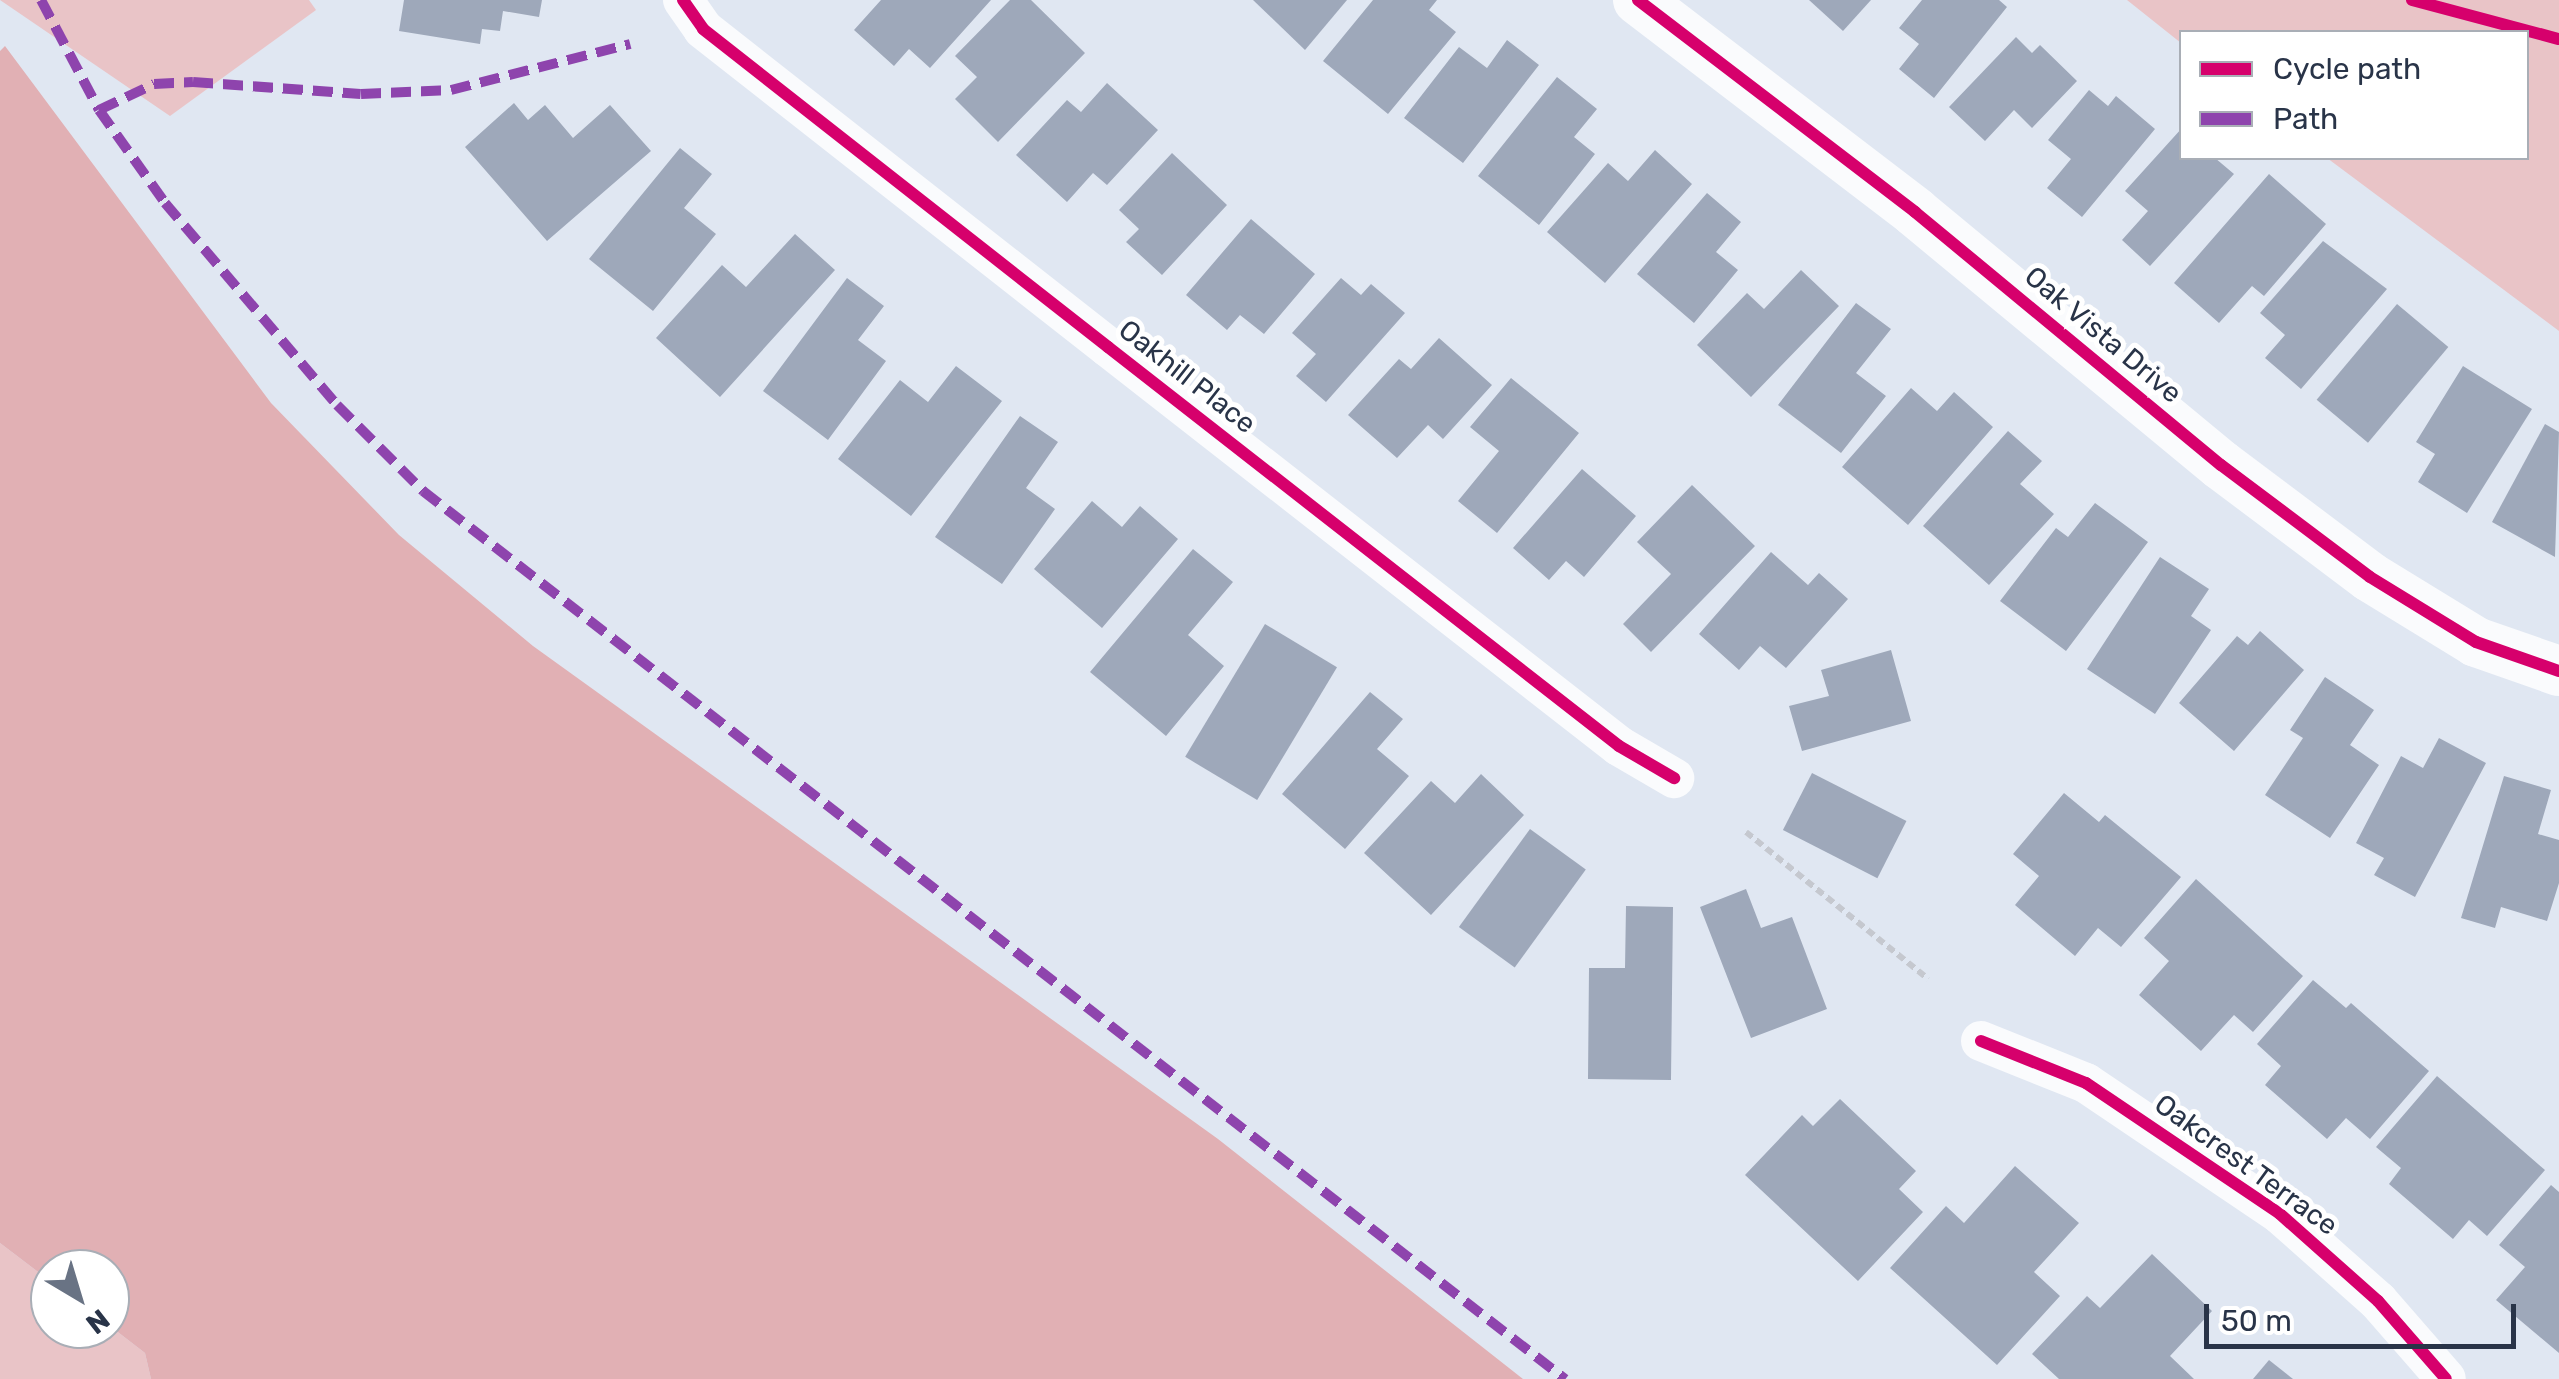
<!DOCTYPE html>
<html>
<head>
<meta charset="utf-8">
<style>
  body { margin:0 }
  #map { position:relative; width:2559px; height:1379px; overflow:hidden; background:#e0e7f2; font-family:Rubik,sans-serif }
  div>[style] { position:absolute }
  .green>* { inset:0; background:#e9c4c7 }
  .forest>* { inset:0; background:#e1b0b4 }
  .building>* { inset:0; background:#9ea8ba; transform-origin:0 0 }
  .path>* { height:6px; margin-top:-3px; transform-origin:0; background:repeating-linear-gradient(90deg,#c5c8cf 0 8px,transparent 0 13px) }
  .minor>* { height:40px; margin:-20px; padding:0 20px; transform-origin:20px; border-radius:20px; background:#fafbfd }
  .tertiary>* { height:50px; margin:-25px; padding:0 25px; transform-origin:25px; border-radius:25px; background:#fafbfd }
  .quiet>* { height:10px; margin-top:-5px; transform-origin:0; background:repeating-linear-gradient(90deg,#8e44ad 0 20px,transparent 0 30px) }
  .cycleway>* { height:12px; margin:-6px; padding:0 6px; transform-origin:6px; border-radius:6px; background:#d6006c }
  span { translate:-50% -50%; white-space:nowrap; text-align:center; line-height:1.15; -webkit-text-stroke:10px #fff; paint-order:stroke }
  .street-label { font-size:28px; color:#293448 }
  .legend { position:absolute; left:2179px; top:30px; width:350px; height:130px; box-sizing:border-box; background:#fff; border:2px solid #a9aeb6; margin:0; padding:12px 18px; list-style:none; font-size:30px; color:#293448 }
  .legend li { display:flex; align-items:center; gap:20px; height:50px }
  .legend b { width:50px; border:2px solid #a9aeb6 }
  .north { position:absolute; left:30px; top:1249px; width:100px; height:100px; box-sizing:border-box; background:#fff; border:2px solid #a9aeb6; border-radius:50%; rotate:142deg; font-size:28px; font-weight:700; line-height:40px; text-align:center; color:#293448 }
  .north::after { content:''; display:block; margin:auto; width:35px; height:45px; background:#697384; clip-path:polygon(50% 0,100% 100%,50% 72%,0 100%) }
  .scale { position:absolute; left:2204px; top:1304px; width:312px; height:45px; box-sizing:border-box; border:5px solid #293448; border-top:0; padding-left:12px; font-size:30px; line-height:35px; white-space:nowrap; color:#293448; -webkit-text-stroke:8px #fff; paint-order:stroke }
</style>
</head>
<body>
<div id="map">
  <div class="green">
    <i style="clip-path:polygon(0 0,309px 0,316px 10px,170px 116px)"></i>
    <i style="clip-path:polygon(2127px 0,2559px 0,2559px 331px,2327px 158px,2526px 158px,2526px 32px,2182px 32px,2181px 43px)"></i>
    <i style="clip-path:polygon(0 1243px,50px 1281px,50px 1329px,110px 1326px,145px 1353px,151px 1379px,0 1379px)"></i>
  </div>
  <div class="forest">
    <i style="clip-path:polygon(5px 46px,271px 403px,399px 535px,533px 646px,1218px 1139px,1523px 1379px,151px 1379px,145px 1353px,110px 1326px,110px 1269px,50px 1269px,50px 1281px,0 1243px,0 51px)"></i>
  </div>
  <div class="building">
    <i style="clip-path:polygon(404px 0,542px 0,539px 17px,503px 11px,500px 31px,482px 29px,480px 44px,399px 31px)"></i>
    <i style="clip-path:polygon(881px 0,991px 0,930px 68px,909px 49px,894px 66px,854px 30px)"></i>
    <i style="clip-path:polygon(1010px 0,1031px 0,1085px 53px,998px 142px,955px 99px,977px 77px,955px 56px)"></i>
    <i style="clip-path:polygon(1253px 0,1347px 0,1305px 50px)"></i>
    <i style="clip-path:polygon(1373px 0,1437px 0,1429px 10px,1456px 32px,1388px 114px,1323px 61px)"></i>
    <i style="clip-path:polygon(1809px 0,1871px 0,1843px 31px)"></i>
    <i style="clip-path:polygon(1922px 0,1999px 0,2007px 7px,1934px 98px,1899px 69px,1919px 44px,1899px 28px)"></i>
    <i style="clip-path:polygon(2016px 37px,2032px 53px,2040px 45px,2077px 81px,2032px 128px,2014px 110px,1985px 141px,1949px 107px)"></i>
    <i style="clip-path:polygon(1507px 40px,1539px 65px,1463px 163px,1404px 118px,1459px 47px,1487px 68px)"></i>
    <i style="clip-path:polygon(1557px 77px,1597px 109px,1574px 137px,1595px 154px,1539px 225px,1478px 176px)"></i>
    <i style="clip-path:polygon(1107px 83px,1158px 130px,1107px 185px,1093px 173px,1067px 202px,1016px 155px,1067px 100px,1081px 112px)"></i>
    <i style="clip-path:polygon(2089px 90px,2108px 106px,2116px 96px,2155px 129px,2082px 217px,2047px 188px,2071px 159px,2048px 140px)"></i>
    <i style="clip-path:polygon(514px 103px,528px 120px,545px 105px,573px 138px,610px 105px,651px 151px,547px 241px,465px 147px)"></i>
    <i style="clip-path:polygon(2182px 128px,2182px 158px,2215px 158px,2234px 174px,2150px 266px,2122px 240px,2148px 211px,2125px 191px)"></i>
    <i style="clip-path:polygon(680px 148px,712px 174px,684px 208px,716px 234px,653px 311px,589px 259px)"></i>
    <i style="clip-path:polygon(1655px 150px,1692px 184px,1605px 283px,1547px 232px,1608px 163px,1628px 181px)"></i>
    <i style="clip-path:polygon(1172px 153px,1227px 205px,1162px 275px,1126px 242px,1139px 229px,1119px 210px)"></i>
    <i style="clip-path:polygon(2269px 174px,2326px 224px,2264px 296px,2252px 286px,2219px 323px,2174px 283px)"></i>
    <i style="clip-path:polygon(1707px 193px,1741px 222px,1716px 252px,1738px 270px,1694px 323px,1637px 274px)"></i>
    <i style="clip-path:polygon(1251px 219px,1315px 274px,1264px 334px,1240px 315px,1227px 330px,1186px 295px)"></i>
    <i style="clip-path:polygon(795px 234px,835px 270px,720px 397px,656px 338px,722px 265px,746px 287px)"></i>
    <i style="clip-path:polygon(2323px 241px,2387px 289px,2301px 389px,2265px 358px,2285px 335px,2260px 313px)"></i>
    <i style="clip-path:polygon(1801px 270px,1839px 306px,1751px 397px,1697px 345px,1747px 293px,1764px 309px)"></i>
    <i style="clip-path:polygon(847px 278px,884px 306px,858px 340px,886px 361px,828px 440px,763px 391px)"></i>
    <i style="clip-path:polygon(1341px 278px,1361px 295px,1371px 284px,1405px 313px,1326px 402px,1296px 376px,1316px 354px,1292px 333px)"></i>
    <i style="clip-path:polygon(1856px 303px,1891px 329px,1856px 373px,1886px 396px,1841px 453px,1778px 405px)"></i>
    <i style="left:2397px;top:304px;width:67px;height:125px;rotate:40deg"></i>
    <i style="clip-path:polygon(1439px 338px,1492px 385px,1443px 439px,1428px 425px,1397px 458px,1348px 415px,1399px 359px,1411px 369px)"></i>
    <i style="clip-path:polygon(956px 366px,1002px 401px,911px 516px,838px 459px,900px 380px,928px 402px)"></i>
    <i style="clip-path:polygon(2463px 366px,2532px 409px,2467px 513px,2418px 482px,2435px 454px,2416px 442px)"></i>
    <i style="clip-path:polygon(1511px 378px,1579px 433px,1497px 533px,1458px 501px,1499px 451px,1470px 427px)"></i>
    <i style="clip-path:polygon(1911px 388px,1937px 411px,1954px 392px,1993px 427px,1908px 525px,1842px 467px)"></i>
    <i style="clip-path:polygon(1020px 416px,1058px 442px,1026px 488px,1055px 509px,1002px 584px,935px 537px)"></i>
    <i style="clip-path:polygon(2545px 424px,2559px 432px,2555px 557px,2492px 522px)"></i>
    <i style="clip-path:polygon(2008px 431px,2042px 461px,2020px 484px,2054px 514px,1989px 585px,1923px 526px)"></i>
    <i style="clip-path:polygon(1582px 469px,1636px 516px,1584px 577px,1566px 561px,1549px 580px,1513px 548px)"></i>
    <i style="clip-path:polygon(1692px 485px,1755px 546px,1651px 652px,1623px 624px,1671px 574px,1637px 542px)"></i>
    <i style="clip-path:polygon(1092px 501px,1122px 527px,1140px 506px,1178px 539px,1102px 628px,1034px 569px)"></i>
    <i style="clip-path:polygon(2095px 503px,2148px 542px,2066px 651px,2000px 601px,2056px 528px,2068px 537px)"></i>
    <i style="clip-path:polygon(1193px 549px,1233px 582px,1188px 635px,1224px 666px,1166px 736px,1090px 672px)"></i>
    <i style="clip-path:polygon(1771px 552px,1808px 585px,1819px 573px,1848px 599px,1786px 668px,1760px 646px,1739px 670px,1699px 634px)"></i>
    <i style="clip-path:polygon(2160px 557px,2209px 589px,2191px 616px,2211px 630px,2155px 714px,2087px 669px)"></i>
    <i style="left:1265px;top:624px;width:84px;height:155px;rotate:31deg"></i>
    <i style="clip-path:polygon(2260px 631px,2304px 670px,2234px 751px,2179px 703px,2237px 636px,2248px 645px)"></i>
    <i style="clip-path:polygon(1891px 650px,1911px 721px,1802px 751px,1789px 706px,1829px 696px,1821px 670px)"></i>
    <i style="clip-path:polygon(2325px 677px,2374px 710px,2350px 745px,2379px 765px,2330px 838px,2265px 795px,2303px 738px,2290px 730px)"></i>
    <i style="clip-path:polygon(1370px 692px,1403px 719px,1377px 749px,1409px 776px,1345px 849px,1282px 794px)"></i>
    <i style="clip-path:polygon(2439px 738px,2486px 763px,2415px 897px,2374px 875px,2384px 858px,2356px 843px,2401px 756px,2423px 768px)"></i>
    <i style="left:1812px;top:773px;width:106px;height:64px;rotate:27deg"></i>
    <i style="clip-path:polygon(1481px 774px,1524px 815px,1431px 915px,1364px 853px,1431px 781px,1455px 803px)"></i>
    <i style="clip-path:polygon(2504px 776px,2551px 790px,2538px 834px,2559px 840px,2559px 883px,2547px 921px,2501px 907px,2495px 928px,2461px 918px)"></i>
    <i style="clip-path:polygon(2064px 793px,2099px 822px,2105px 815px,2181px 877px,2121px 947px,2098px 928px,2075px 956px,2015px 905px,2039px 876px,2013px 854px)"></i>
    <i style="left:1530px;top:829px;width:69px;height:121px;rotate:36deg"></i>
    <i style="clip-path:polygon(2196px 879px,2303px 976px,2253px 1032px,2234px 1015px,2201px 1051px,2139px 995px,2169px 961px,2144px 938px)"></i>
    <i style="clip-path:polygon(1746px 889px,1761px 928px,1792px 917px,1827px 1009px,1751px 1038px,1700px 907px)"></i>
    <i style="clip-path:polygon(1626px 906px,1673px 907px,1671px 1080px,1588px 1079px,1589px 968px,1625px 968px)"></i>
    <i style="clip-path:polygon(2313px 980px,2346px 1008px,2351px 1003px,2429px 1071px,2370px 1139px,2346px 1118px,2327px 1139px,2265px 1085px,2281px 1066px,2257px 1044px)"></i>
    <i style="clip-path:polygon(2437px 1076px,2545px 1170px,2487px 1236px,2469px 1220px,2453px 1239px,2389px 1184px,2401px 1168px,2376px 1147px)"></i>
    <i style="clip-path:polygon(1840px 1099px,1916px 1171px,1899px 1189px,1923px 1212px,1858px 1281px,1745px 1175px,1802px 1115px,1813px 1126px)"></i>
    <i style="clip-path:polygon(2015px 1166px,2079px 1223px,2034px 1272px,2060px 1296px,1997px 1365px,1890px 1268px,1946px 1206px,1964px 1223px)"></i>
    <i style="clip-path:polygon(2551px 1185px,2559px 1192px,2559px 1353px,2496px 1300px,2525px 1267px,2499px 1245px)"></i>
    <i style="clip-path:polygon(2152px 1254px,2212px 1311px,2170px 1356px,2194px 1379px,2059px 1379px,2032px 1354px,2087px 1296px,2100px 1308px)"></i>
    <i style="clip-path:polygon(2269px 1360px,2293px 1379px,2253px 1379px)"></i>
  </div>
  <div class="path">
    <i style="left:1746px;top:832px;width:234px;rotate:38.9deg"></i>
  </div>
  <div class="minor">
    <i style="left:683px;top:0;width:35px;rotate:55deg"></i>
    <i style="left:703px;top:29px;width:515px;rotate:38.14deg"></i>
    <i style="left:1108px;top:347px;width:648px;rotate:37.98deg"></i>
    <i style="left:1619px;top:746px;width:64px;rotate:30.2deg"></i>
    <i style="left:1981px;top:1041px;width:113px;rotate:21.8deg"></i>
    <i style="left:2086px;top:1083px;width:234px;rotate:34deg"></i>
    <i style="left:2280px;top:1214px;width:131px;rotate:41.6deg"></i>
    <i style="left:2378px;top:1301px;width:103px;rotate:48.9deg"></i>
  </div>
  <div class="tertiary">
    <i style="left:1638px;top:0;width:349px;rotate:37.4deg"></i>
    <i style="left:1915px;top:212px;width:397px;rotate:39.6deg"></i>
    <i style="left:2221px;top:465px;width:186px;rotate:36.9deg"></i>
    <i style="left:2370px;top:577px;width:124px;rotate:31.5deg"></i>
    <i style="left:2476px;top:642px;width:88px;rotate:19.3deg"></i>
  </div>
  <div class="quiet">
    <i style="left:41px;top:0;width:124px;rotate:62.2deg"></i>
    <i style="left:99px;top:110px;width:114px;rotate:54.6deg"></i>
    <i style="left:165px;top:203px;width:265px;rotate:49.6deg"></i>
    <i style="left:337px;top:405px;width:122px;rotate:45deg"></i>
    <i style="left:423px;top:491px;width:1447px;rotate:37.87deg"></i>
    <i style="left:99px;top:110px;width:61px;rotate:-25.3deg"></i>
    <i style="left:154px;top:84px;width:39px;rotate:-3deg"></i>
    <i style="left:193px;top:82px;width:168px;rotate:4.1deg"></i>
    <i style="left:361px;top:94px;width:90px;rotate:-2.5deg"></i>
    <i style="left:451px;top:90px;width:185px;rotate:-14.4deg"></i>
  </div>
  <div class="cycleway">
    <i style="left:683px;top:0;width:35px;rotate:55deg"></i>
    <i style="left:703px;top:29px;width:515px;rotate:38.14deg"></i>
    <i style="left:1108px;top:347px;width:648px;rotate:37.98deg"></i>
    <i style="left:1619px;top:746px;width:64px;rotate:30.2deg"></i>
    <i style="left:1638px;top:0;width:349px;rotate:37.4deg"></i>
    <i style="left:1915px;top:212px;width:397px;rotate:39.6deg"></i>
    <i style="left:2221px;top:465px;width:186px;rotate:36.9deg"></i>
    <i style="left:2370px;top:577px;width:124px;rotate:31.5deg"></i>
    <i style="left:2476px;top:642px;width:88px;rotate:19.3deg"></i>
    <i style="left:2412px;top:0;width:152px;rotate:14.9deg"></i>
    <i style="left:1981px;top:1041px;width:113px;rotate:21.8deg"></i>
    <i style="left:2086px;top:1083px;width:234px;rotate:34deg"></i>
    <i style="left:2280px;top:1214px;width:131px;rotate:41.6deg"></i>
    <i style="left:2378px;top:1301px;width:103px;rotate:48.9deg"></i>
  </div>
  <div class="street-label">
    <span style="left:2103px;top:335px;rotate:40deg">Oak Vista Drive</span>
    <span style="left:1187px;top:377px;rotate:38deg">Oakhill Place</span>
    <span style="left:2246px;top:1165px;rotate:36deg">Oakcrest Terrace</span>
  </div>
  <ul class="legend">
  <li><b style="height:12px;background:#d6006c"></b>Cycle path</li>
  <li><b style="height:12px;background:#8e44ad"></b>Path</li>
  </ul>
  <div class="north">N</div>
  <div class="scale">50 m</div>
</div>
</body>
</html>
